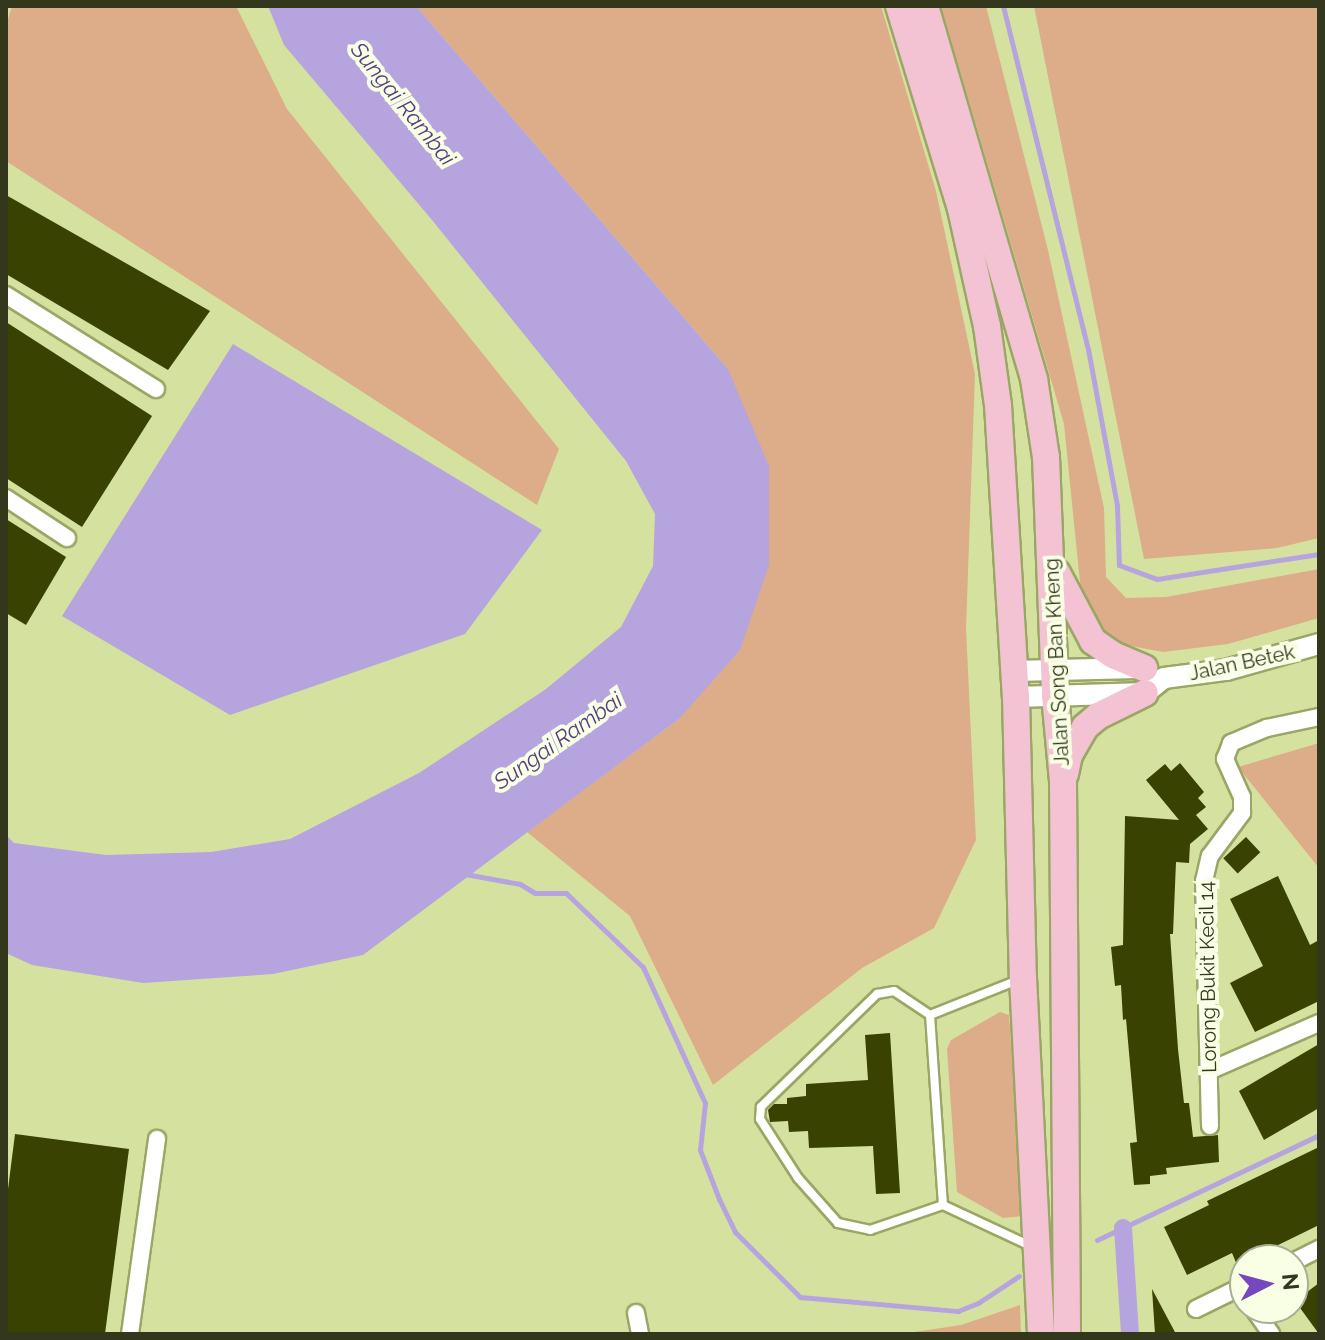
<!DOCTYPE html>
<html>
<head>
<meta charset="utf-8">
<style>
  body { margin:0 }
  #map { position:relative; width:1325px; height:1340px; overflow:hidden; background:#d5e29f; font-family:Raleway,sans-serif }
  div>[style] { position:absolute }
  .green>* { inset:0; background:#ddac88 }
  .water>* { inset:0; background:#b6a4df }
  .stream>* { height:5px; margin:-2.5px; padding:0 2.5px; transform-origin:2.5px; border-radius:2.5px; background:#b6a4df }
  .canal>* { height:18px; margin:-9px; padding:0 9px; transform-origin:9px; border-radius:9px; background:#b6a4df }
  .building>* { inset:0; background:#394200; transform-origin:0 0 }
  .roads { filter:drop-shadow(2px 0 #9aa665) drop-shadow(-2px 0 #9aa665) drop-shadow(0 2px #9aa665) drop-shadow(0 -2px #9aa665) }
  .service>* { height:8px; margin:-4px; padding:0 4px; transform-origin:4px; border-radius:4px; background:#fff }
  .minor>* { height:16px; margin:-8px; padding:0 8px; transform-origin:8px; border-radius:8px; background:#fff }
  .tertiary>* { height:20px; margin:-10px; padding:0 10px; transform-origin:10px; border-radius:10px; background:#fff }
  .primary>* { height:26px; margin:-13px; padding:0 13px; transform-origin:13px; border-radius:13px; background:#f3c2d3 }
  span { translate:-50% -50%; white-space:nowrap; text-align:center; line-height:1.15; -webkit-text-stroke:8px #f8ffe4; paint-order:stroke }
  .street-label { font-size:20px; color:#33381d }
  .water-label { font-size:22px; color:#563d84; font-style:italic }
  .frame { position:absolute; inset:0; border:8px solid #33381d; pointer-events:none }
  .north { position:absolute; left:1229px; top:1244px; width:80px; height:80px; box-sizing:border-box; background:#f8ffe4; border:2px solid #a9af94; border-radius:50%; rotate:84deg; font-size:22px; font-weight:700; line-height:32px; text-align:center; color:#33381d }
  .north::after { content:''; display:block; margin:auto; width:28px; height:36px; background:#7647bf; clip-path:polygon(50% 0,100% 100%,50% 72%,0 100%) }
</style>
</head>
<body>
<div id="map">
  <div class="green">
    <i style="clip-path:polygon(12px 6px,236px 6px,287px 109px,559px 449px,537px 505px,6px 161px,6px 26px)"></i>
    <i style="clip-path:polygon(416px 6px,881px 6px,936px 191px,975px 374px,966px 629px,976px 840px,934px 928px,862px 968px,713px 1085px,630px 916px,527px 832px,679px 719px,728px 369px)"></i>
    <i style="clip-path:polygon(941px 6px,986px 6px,1048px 250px,1104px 508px,1106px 577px,1126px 598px,1166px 597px,1319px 569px,1319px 618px,1228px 644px,1163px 652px,1115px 643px,1098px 627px,1081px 592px,1064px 424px)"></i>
    <i style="clip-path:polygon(1034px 6px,1319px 6px,1319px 538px,1277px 548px,1144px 559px)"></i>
    <i style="clip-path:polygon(1319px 743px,1319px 868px,1238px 767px)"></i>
    <i style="clip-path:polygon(1000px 1012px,1009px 1015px,1023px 1216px,1003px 1218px,957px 1192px,947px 1049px,951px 1040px)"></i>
    <i style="clip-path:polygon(1020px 1305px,1021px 1334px,901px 1334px,961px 1325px)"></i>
  </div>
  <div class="water">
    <i style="clip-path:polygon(268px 6px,416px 6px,728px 369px,769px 466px,769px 565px,740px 650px,679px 719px,363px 955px,273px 974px,143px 983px,32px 965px,6px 953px,6px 835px,14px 843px,106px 855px,211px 852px,290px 839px,419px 773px,546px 689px,621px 627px,653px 566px,655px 514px,626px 461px,432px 220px,284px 45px)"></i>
    <i style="clip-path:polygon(233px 344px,542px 530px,465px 634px,230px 715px,62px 616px)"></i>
  </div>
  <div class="stream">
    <i style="left:1003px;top:6px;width:353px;rotate:76.1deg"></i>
    <i style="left:1088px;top:349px;width:160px;rotate:79.5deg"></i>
    <i style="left:1117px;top:506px;width:59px;rotate:88.1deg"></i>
    <i style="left:1119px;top:565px;width:40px;rotate:20.2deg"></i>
    <i style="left:1157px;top:579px;width:164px;rotate:-8.8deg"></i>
    <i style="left:465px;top:874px;width:56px;rotate:10.3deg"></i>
    <i style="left:520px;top:884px;width:17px;rotate:31deg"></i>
    <i style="left:535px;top:893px;width:31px"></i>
    <i style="left:566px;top:893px;width:107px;rotate:43.9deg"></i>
    <i style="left:643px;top:967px;width:149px;rotate:65.5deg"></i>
    <i style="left:705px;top:1103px;width:47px;rotate:96.1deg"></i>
    <i style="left:700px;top:1150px;width:53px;rotate:68.8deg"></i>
    <i style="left:719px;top:1199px;width:37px;rotate:64deg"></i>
    <i style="left:735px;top:1232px;width:92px;rotate:45deg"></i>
    <i style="left:800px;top:1297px;width:159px;rotate:5.1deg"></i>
    <i style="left:958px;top:1311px;width:22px;rotate:-22deg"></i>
    <i style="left:978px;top:1303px;width:49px;rotate:-33.4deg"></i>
    <i style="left:1097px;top:1240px;width:246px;rotate:-25.3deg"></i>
  </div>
  <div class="canal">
    <i style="left:1123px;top:1228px;width:106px;rotate:86.2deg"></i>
  </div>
  <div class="building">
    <i style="clip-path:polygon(6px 195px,210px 311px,168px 370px,6px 274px)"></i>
    <i style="clip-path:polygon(6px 322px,152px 416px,82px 527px,6px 478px)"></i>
    <i style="clip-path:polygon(6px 519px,66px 557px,26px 625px,6px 613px)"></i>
    <i style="clip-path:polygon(1180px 763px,1204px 792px,1198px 798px,1206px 807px,1196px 815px,1208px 829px,1190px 844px,1189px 863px,1176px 862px,1173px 934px,1170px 934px,1178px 1049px,1184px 1103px,1189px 1103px,1193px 1137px,1218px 1135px,1219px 1162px,1166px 1168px,1167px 1174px,1150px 1176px,1150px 1184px,1134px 1185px,1130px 1143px,1137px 1142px,1126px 1019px,1123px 1020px,1121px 985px,1115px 986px,1111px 947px,1123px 945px,1125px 816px,1179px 820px,1146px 780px,1165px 764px,1171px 771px)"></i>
    <i style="left:1246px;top:837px;width:21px;height:31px;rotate:47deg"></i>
    <i style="clip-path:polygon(1278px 876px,1310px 945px,1319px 940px,1319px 1001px,1255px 1032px,1230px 983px,1263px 966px,1230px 899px)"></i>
    <i style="clip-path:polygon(890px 1033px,900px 1193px,876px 1194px,873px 1146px,809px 1148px,808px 1131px,789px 1132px,788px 1121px,770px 1122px,768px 1110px,774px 1104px,787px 1104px,787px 1098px,806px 1096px,806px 1084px,868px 1080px,865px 1035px)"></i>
    <i style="clip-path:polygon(1319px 1044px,1319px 1108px,1264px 1140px,1239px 1091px)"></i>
    <i style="clip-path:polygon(15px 1134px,129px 1149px,105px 1334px,6px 1334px,6px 1205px)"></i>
    <i style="clip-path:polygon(1319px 1147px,1319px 1225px,1237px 1265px,1232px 1253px,1187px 1275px,1164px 1227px,1209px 1205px,1207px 1201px)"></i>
    <i style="clip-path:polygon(1319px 1283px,1319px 1334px,1295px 1301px)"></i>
    <i style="clip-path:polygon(1152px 1289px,1176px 1334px,1155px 1334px)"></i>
  </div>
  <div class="roads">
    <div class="service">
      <i style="left:930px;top:1015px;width:43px;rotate:-146.3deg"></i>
      <i style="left:894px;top:991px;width:17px;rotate:170deg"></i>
      <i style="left:877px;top:994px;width:162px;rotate:135.8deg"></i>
      <i style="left:761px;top:1107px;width:12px;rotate:95deg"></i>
      <i style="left:760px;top:1119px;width:70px;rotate:57.2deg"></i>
      <i style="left:798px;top:1178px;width:60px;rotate:48.4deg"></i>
      <i style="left:838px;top:1223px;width:33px;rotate:12deg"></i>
      <i style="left:870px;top:1230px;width:77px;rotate:-18.9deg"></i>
      <i style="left:943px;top:1205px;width:99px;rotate:25deg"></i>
      <i style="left:930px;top:1015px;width:190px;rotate:86.1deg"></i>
      <i style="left:930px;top:1015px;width:95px;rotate:-21.7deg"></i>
    </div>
    <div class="minor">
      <i style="left:6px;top:295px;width:177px;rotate:32.1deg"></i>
      <i style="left:6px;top:498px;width:73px;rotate:33.3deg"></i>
      <i style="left:1209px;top:1071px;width:120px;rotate:-23.6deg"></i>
      <i style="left:1210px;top:1126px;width:245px;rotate:-91.4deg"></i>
      <i style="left:1204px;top:881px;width:26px;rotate:-77deg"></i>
      <i style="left:1210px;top:856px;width:54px;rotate:-53.3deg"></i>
      <i style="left:1242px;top:813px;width:16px;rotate:-90deg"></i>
      <i style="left:1242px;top:797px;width:42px;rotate:-114.1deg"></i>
      <i style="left:1225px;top:759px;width:17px;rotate:-69deg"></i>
      <i style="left:1231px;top:743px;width:39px;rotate:-23deg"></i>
      <i style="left:1267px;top:728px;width:53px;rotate:-11.9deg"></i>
      <i style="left:1293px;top:1262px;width:29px;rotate:-27deg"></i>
      <i style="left:1253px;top:1308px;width:32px;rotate:55deg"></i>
      <i style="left:1196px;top:1309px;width:55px;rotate:-26.1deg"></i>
      <i style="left:636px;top:1313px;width:21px;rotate:79deg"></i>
      <i style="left:130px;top:1334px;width:197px;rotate:-82.1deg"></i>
    </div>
    <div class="tertiary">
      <i style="left:1014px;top:671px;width:124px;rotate:-1.4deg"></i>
      <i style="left:1016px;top:697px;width:129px;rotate:-1.8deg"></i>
      <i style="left:1145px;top:693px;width:24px;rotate:-38deg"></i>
      <i style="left:1164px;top:678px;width:63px;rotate:-7.4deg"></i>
      <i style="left:1226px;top:670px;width:97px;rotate:-15.6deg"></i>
    </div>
    <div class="primary">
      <i style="left:899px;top:6px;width:212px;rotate:73deg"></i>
      <i style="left:961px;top:209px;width:120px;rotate:77.5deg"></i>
      <i style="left:987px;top:326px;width:80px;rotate:82.1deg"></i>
      <i style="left:998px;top:405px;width:293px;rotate:86.5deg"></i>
      <i style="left:1016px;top:697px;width:281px;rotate:88.6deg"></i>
      <i style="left:1023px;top:978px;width:356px;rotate:87.1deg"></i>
      <i style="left:925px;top:6px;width:389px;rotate:73.7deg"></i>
      <i style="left:1034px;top:379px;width:79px;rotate:81.3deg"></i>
      <i style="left:1046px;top:457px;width:238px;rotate:87.8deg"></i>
      <i style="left:1055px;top:695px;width:87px;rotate:84.7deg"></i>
      <i style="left:1063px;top:782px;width:552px;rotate:89.58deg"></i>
      <i style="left:1057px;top:573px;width:77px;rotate:62.1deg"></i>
      <i style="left:1093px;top:641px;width:24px;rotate:35deg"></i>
      <i style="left:1113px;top:655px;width:34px;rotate:23deg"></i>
      <i style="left:1065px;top:774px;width:19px;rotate:-78deg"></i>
      <i style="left:1069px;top:755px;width:32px;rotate:-60deg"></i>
      <i style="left:1085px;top:727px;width:17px;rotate:-40deg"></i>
      <i style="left:1098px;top:716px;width:52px;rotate:-26.1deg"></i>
    </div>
  </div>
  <div class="street-label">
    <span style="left:1057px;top:662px;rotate:-93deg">Jalan Song Ban Kheng</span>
    <span style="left:1242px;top:663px;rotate:-12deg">Jalan Betek</span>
    <span style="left:1208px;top:977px;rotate:-91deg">Lorong Bukit Kecil 14</span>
  </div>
  <div class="water-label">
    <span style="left:403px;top:104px;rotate:51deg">Sungai Rambai</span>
    <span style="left:558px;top:741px;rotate:-35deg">Sungai Rambai</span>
  </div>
  <div class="frame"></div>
  <div class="north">N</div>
</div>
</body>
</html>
